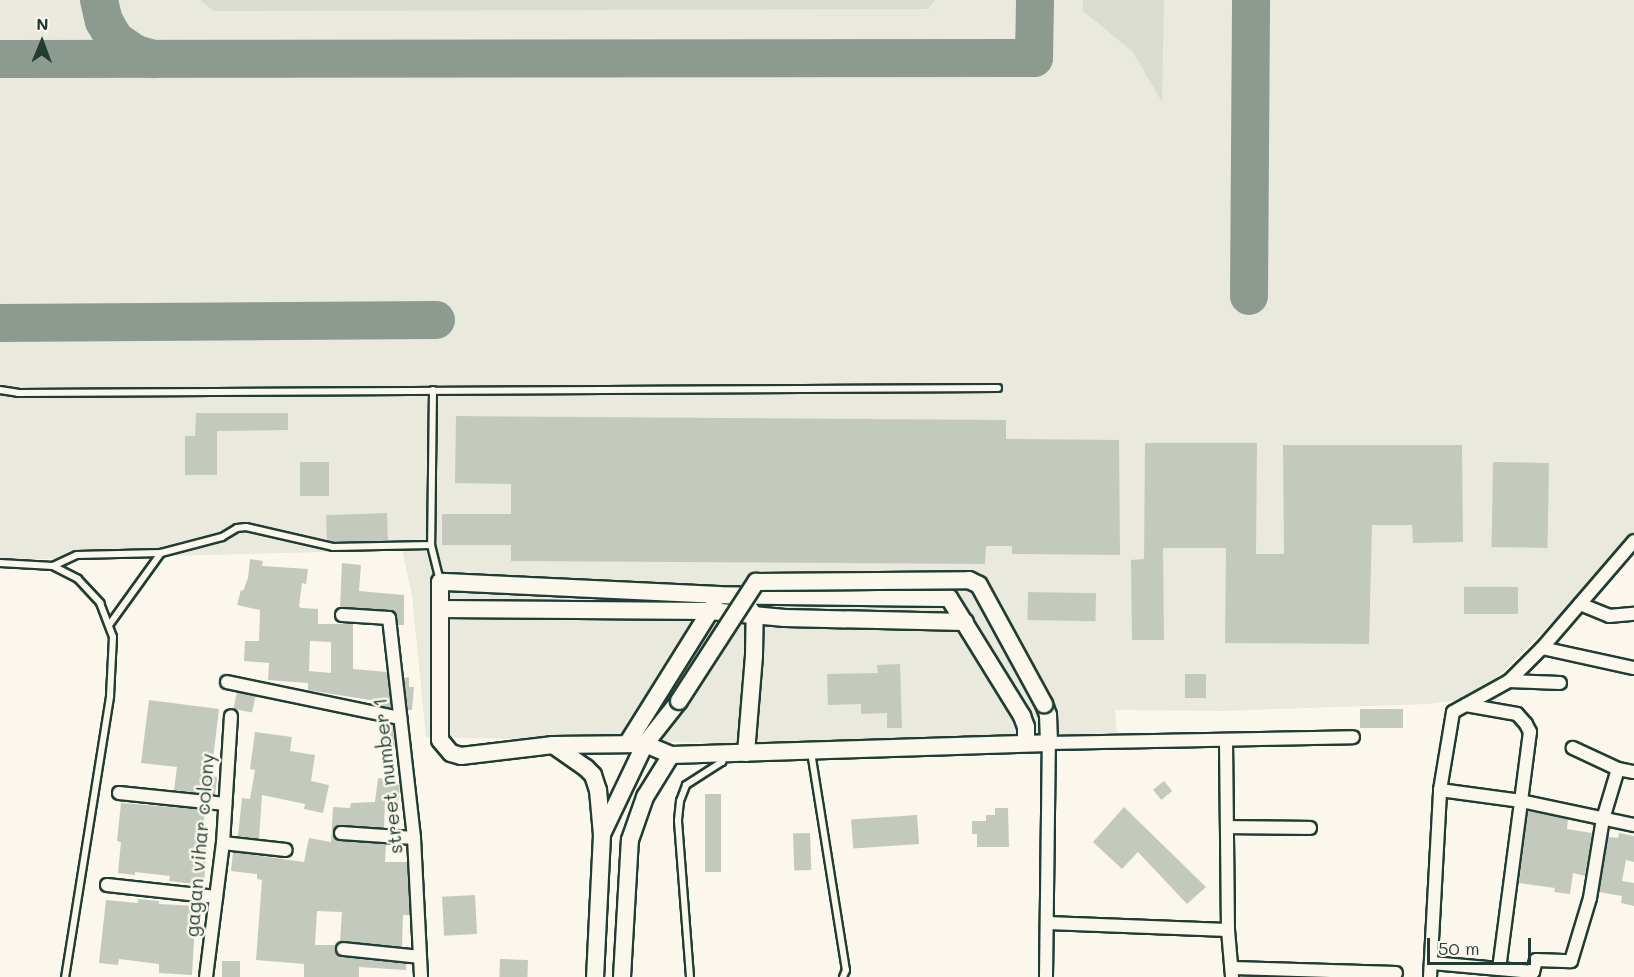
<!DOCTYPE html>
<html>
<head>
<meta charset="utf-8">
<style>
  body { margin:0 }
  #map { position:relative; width:1634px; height:977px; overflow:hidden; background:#fbf7ec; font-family:Mali,sans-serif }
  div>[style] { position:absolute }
  .built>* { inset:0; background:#eae9de }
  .green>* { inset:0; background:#dbdcd1 }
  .taxiway>* { height:38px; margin:-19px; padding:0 19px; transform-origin:19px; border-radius:19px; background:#8d9a90 }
  .building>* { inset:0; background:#c4c9be; transform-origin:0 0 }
  .roads { filter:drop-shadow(2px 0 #1f3d34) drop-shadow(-2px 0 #1f3d34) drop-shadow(0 2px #1f3d34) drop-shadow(0 -2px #1f3d34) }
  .lane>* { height:6px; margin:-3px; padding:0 3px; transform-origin:3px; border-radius:3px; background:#fbf7ec }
  .street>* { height:12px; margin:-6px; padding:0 6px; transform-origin:6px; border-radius:6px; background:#fbf7ec }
  .secondary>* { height:16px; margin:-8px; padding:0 8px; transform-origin:8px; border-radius:8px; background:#fbf7ec }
  .bridges { filter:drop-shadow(2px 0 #1f3d34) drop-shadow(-2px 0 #1f3d34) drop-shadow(0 2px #1f3d34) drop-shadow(0 -2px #1f3d34) }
  .secondary-bridge>* { height:16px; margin:-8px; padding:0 8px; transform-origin:8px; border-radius:8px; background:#fbf7ec }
  span { translate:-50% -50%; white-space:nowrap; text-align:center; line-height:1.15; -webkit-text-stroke:5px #fbf7ec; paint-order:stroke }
  .street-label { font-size:20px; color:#1f3d34 }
  .north { position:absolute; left:12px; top:12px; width:60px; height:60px; -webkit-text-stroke:4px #fbf7ec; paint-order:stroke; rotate:1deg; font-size:16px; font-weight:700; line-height:24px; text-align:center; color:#1f3d34 }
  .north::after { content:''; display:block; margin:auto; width:21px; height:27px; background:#1f3d34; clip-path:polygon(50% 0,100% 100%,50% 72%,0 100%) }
  .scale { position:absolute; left:1427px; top:938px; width:104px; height:27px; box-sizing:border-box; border:3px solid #1f3d34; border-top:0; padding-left:8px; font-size:18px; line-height:21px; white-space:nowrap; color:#1f3d34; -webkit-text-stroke:4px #fbf7ec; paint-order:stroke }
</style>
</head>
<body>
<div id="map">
  <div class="built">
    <i style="clip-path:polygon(0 0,1634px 0,1634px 534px,1614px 560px,1477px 698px,1428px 704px,1221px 711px,1115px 710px,1117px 733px,776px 744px,426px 737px,412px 596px,402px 550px,0 560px)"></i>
  </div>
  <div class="green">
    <i style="clip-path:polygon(200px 0,935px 0,928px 9px,213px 11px)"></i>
    <i style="clip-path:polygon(1083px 0,1164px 0,1162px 102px,1133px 52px,1083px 11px)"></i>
  </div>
  <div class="taxiway">
    <i style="left:99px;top:0;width:22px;rotate:77deg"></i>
    <i style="left:104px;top:21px;width:22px;rotate:60deg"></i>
    <i style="left:115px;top:40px;width:25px;rotate:34deg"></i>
    <i style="left:136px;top:54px;width:19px;rotate:16deg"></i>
    <i style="left:0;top:59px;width:1034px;rotate:-0.06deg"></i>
    <i style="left:1034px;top:58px;width:58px;rotate:-89deg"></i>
    <i style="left:1249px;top:296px;width:296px;rotate:-89.6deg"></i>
    <i style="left:0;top:323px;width:436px;rotate:-0.4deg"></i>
  </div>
  <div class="building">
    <i style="clip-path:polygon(196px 413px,288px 413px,288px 430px,217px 431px,217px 475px,185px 475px,185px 436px,195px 436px)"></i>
    <i style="clip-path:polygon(456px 416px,1006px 420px,1006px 439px,1119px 440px,1120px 555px,1012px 554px,1012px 546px,986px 546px,985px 564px,511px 561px,511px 545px,442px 545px,442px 514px,511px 514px,511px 484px,455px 483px)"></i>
    <i style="clip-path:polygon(1145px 443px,1257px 443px,1256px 554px,1284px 554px,1283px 445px,1462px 445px,1463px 542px,1413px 543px,1412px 525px,1372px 525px,1369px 644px,1225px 643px,1226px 548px,1163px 548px,1164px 640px,1132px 640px,1131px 560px,1144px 559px)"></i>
    <i style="left:300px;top:462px;width:29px;height:34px"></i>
    <i style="left:1493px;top:462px;width:56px;height:85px;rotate:1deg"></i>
    <i style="left:387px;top:513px;width:28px;height:61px;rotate:88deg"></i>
    <i style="clip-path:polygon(evenodd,250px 559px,263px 561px,262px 566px,308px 569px,306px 584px,302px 583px,299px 606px,301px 608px,318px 609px,318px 624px,353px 624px,353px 669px,387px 672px,391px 708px,382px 706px,382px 702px,308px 690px,308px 683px,268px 680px,269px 663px,244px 661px,245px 641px,259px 641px,260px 610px,237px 605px,241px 590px,243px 591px,248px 578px,250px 559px,310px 641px,331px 642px,331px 673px,309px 671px,310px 641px)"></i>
    <i style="clip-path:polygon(342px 563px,361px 565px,359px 591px,404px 595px,404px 625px,398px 625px,392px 610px,340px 607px)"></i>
    <i style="left:1464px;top:587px;width:54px;height:27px"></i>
    <i style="left:1028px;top:592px;width:68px;height:28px;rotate:1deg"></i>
    <i style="clip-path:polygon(900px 664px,902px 728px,887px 728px,887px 713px,861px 714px,861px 704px,828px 705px,827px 674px,878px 673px,877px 665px)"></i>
    <i style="left:1185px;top:674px;width:21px;height:24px"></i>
    <i style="clip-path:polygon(409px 677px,409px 687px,414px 687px,412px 710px,408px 710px,404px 678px)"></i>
    <i style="left:237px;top:692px;width:19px;height:17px;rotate:12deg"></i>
    <i style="clip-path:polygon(149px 700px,219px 709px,211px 776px,217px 777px,215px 795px,174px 790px,177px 767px,141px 763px)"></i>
    <i style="left:1360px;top:709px;width:43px;height:19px"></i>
    <i style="clip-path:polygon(383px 723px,393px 725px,395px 746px,383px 746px)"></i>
    <i style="clip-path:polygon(255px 732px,292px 737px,290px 751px,315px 755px,311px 781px,329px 785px,323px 813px,304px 809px,305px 804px,262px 795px,259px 839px,238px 836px,242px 798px,250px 799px,255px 770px,250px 769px)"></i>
    <i style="clip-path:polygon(378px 778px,386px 779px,386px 783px,400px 785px,398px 801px,385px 800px,384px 828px,341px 825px,335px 828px,333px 833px,340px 841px,386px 844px,385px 862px,407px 862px,410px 915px,403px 915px,402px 947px,340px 942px,342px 912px,317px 911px,315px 945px,336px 945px,336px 953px,342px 957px,406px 964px,406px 970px,359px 967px,359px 977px,304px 977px,304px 964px,256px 960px,262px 880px,257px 879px,257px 874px,231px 871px,233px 852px,304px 862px,309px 838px,331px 842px,333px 807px,350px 808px,351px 803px,375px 802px)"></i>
    <i style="left:1164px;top:781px;width:13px;height:14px;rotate:51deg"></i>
    <i style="left:705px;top:794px;width:16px;height:78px"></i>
    <i style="clip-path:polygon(121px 803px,205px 810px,202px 836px,207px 836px,204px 885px,169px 881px,170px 876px,135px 872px,135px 875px,118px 873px,121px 842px,117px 841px)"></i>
    <i style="clip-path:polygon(1124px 807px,1206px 887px,1187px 904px,1138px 852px,1122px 869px,1093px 842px)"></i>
    <i style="clip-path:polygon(995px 808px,1008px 808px,1009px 847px,977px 847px,977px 834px,972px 834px,972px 821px,986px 821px,986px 815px,995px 815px)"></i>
    <i style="clip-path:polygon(1528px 811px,1568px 819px,1567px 829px,1592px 833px,1585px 876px,1573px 873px,1570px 894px,1554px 892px,1555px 888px,1519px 883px)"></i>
    <i style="left:917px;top:815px;width:29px;height:66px;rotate:86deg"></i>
    <i style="left:810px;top:833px;width:37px;height:17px;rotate:88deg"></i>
    <i style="clip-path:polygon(1619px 833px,1634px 836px,1634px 862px,1626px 860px,1622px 881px,1634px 883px,1634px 906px,1621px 903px,1622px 896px,1599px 892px,1608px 837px,1618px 838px)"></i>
    <i style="left:475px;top:895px;width:39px;height:33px;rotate:87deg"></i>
    <i style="clip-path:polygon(138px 899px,159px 901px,159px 904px,196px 906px,192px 975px,159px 973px,159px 964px,119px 959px,118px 965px,99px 963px,106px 900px,138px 903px)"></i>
    <i style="left:500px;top:959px;width:28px;height:18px;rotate:2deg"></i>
    <i style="left:222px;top:961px;width:18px;height:16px"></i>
  </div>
  <div class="roads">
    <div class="lane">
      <i style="left:0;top:390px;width:18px;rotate:9deg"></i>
      <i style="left:18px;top:393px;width:980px;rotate:-0.29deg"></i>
      <i style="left:433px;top:390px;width:155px;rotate:90.7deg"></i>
      <i style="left:431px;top:545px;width:36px;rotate:76deg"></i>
      <i style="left:161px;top:553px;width:63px;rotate:-14.7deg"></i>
      <i style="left:222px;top:537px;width:17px;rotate:-31deg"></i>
      <i style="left:237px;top:528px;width:9px;rotate:-6deg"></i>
      <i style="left:246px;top:527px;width:89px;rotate:12.9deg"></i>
      <i style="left:333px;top:547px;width:98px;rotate:-1.2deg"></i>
      <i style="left:0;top:563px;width:53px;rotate:3.2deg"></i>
      <i style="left:53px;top:566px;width:28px;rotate:27deg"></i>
      <i style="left:78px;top:579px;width:33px;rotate:47deg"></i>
      <i style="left:100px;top:603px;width:36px;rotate:69deg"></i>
      <i style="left:113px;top:637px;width:60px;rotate:92.9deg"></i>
      <i style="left:110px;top:697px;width:284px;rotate:99.1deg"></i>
      <i style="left:53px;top:566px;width:26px;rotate:-25deg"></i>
      <i style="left:77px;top:555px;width:84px;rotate:-1.4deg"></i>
      <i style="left:161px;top:553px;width:89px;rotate:125.8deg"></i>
      <i style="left:811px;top:752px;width:221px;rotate:80.9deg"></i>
      <i style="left:846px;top:970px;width:8px;rotate:113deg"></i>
      <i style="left:690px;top:977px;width:157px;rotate:-94.4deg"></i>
      <i style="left:678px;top:820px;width:19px;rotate:-84deg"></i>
      <i style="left:680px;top:801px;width:17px;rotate:-69deg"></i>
      <i style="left:686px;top:785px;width:43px;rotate:-32.6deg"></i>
      <i style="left:722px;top:762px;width:6px;rotate:-81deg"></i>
    </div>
    <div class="street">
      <i style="left:1580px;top:604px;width:31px;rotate:22deg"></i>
      <i style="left:1609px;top:616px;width:25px;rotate:-5deg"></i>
      <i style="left:342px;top:615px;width:47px;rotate:3.7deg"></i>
      <i style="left:389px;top:618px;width:221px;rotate:83.5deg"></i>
      <i style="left:414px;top:838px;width:139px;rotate:87.1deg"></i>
      <i style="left:1542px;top:648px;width:94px;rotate:12.3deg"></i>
      <i style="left:1509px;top:681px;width:51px;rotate:2.2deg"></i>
      <i style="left:227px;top:682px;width:177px;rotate:11.8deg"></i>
      <i style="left:1226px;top:740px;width:190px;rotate:89.4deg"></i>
      <i style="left:1228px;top:930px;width:47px;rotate:85.1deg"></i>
      <i style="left:1618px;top:769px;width:16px;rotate:11deg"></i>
      <i style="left:1440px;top:790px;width:82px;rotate:7.7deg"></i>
      <i style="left:1521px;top:801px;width:116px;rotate:12deg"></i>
      <i style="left:119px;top:793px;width:107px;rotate:5.9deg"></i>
      <i style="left:1228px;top:827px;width:82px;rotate:0.7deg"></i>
      <i style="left:341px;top:833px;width:73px;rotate:3.9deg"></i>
      <i style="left:223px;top:843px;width:63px;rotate:6.3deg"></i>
      <i style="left:107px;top:885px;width:110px;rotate:6.3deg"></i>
      <i style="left:1047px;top:923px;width:181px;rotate:2.2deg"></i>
      <i style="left:343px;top:949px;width:77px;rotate:5.9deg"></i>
      <i style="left:1432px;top:963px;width:67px;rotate:5.1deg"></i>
      <i style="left:1499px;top:969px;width:169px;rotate:-82.5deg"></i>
      <i style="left:1521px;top:801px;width:70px;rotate:-82.6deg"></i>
      <i style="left:1530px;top:732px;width:9px;rotate:-117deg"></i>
      <i style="left:1526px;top:724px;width:13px;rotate:-132deg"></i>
      <i style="left:1517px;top:714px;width:52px;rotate:-170deg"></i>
      <i style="left:1233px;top:968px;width:163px;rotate:1.8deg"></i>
      <i style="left:1499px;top:969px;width:34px;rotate:5deg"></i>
      <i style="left:1533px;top:972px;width:12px;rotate:-76deg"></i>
      <i style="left:1536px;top:960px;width:35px;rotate:2deg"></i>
      <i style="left:1571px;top:961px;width:66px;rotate:-73.2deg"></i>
      <i style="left:1590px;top:898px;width:80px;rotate:-80.7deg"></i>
      <i style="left:1603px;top:819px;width:52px;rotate:-73.3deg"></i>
      <i style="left:1618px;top:769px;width:50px;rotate:-155deg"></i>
      <i style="left:206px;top:977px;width:135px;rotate:-82.8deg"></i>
      <i style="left:223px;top:843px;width:127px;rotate:-86.4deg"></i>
      <i style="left:1046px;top:977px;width:234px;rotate:-89.3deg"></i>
      <i style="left:1049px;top:743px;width:304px;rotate:-1.1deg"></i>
      <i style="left:1430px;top:977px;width:187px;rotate:-86.9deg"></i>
      <i style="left:1440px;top:790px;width:79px;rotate:-80.5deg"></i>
      <i style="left:1453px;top:712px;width:64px;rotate:-29deg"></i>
      <i style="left:1509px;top:681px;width:47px;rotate:-45deg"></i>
      <i style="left:1542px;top:648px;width:141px;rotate:-49.3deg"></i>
    </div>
    <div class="secondary">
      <i style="left:441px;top:609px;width:269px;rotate:0.4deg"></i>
      <i style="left:710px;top:611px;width:75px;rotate:5.3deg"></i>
      <i style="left:785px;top:618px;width:180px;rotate:1.3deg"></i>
      <i style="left:1026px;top:741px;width:14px;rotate:-90deg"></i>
      <i style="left:1026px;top:727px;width:12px;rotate:-110deg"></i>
      <i style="left:1022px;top:716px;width:139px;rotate:-121.7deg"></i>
      <i style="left:949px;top:598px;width:230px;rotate:-179.3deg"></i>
      <i style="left:719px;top:595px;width:279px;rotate:-177.3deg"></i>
      <i style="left:440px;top:582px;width:158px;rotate:90deg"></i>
      <i style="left:440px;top:740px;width:17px;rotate:50deg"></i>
      <i style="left:451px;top:753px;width:10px;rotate:17deg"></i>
      <i style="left:461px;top:756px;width:93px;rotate:-6.8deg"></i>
      <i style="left:553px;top:745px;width:92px;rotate:-0.6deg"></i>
      <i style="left:645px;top:744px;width:28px;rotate:23deg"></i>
      <i style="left:671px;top:755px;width:378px;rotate:-1.8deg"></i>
      <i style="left:1049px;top:743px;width:28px;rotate:-92deg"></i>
      <i style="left:1048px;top:715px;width:12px;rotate:-110deg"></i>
      <i style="left:627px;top:744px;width:164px;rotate:-58deg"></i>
      <i style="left:553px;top:745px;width:40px;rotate:34.9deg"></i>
      <i style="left:586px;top:768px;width:10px;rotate:45deg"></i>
      <i style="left:593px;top:775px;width:16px;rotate:72deg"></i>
      <i style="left:598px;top:790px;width:45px;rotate:84.9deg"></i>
      <i style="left:602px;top:835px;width:142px;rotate:92.8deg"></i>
      <i style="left:746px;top:753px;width:98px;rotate:-85.3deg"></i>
      <i style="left:754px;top:655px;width:39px;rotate:-89deg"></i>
      <i style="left:755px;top:616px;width:10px;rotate:-127deg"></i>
      <i style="left:602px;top:834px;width:100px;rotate:-64.5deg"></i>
      <i style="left:645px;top:744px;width:55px;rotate:-51.7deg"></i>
      <i style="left:622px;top:977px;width:137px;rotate:-86.7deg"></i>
      <i style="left:630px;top:840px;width:46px;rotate:-70.8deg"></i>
      <i style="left:645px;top:797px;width:49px;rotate:-58.2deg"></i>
    </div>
  </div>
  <div class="bridges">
    <div class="secondary-bridge">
      <i style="left:679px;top:701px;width:142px;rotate:-57.1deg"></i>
      <i style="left:756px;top:582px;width:213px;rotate:-0.5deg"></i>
      <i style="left:969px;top:580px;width:11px;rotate:27deg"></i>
      <i style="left:979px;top:585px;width:136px;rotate:61.4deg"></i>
    </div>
  </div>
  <div class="street-label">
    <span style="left:387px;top:776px;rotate:-96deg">street number 1</span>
    <span style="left:199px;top:845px;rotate:-85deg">gagan vihar colony</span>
  </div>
  <div class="north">N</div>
  <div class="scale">50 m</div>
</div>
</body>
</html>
